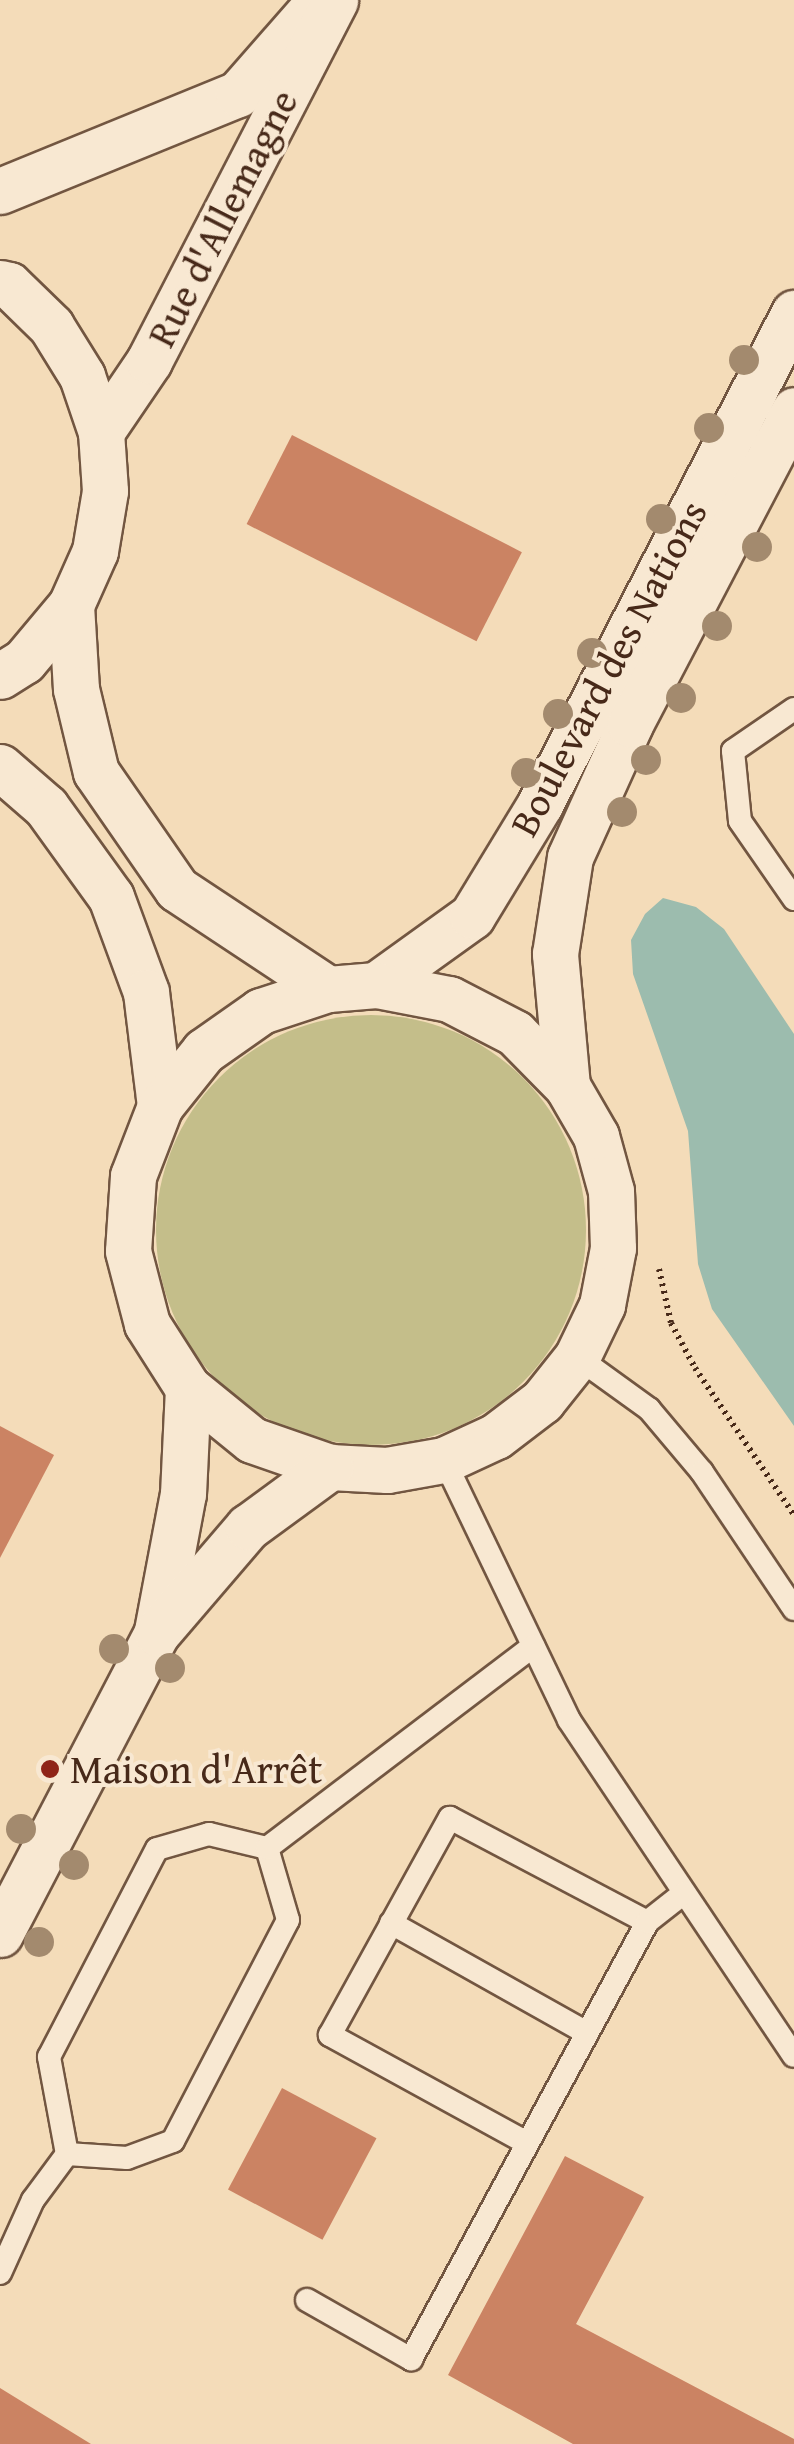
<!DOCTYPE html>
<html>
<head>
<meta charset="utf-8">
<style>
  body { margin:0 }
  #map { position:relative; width:794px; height:2444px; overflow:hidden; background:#f4dcb9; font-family:"Gentium Book Plus",serif }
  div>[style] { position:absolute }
  .green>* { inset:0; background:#c4be8a }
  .round { border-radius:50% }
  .water>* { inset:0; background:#9cbcae }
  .building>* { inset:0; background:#cb8363; transform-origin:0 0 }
  .path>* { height:6px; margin-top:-3px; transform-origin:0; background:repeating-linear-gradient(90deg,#472919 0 2.5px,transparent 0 7.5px) }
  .roads { filter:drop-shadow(2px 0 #725641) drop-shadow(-2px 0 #725641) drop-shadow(0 2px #725641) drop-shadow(0 -2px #725641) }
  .lane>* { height:22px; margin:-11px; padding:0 11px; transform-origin:11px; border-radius:11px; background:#f8e8d2 }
  .street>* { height:45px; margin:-22.5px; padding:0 22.5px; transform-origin:22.5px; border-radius:22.5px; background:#f8e8d2 }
  .trees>* { width:30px; height:30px; margin:-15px; border-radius:50%; background:#a38a6e }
  .dots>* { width:28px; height:28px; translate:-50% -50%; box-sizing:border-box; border:5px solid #f8e8d2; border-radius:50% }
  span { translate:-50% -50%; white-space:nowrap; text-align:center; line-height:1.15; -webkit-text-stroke:8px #f8e8d2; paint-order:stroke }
  .street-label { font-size:40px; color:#472919 }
  .poi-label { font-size:40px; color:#472919 }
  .left { translate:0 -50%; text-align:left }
</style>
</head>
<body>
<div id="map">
  <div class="green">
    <i class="round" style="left:156px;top:1015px;width:430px;height:430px"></i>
  </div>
  <div class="water">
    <i style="clip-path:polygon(663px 898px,696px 907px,724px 929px,794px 1034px,794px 1426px,712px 1309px,698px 1264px,688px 1131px,633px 974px,631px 940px,645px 914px)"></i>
  </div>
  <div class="building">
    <i style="left:292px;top:435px;width:258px;height:100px;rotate:27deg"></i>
    <i style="clip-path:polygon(0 1426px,54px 1455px,0 1558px)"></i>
    <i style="left:282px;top:2088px;width:107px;height:115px;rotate:28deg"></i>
    <i style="clip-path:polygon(565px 2156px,644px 2197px,576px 2324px,794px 2439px,794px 2444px,573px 2444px,448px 2375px)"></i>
    <i style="clip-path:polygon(0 2388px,91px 2444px,0 2444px)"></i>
  </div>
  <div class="path">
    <i style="left:659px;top:1269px;width:55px;rotate:77.5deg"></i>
    <i style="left:671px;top:1323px;width:51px;rotate:61.9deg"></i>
    <i style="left:695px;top:1368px;width:177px;rotate:56deg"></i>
  </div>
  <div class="roads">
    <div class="lane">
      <i style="left:794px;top:709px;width:74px;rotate:145.5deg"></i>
      <i style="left:733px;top:751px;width:70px;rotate:84.3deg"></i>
      <i style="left:740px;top:821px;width:95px;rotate:55.3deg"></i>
      <i style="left:577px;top:1357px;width:89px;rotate:35.8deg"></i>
      <i style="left:649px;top:1409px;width:82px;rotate:49.9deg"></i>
      <i style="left:702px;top:1472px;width:165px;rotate:56.1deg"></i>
      <i style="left:444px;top:1460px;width:288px;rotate:64.3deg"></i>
      <i style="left:569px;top:1720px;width:404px;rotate:56.2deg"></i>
      <i style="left:267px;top:1848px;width:75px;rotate:73.7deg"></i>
      <i style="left:288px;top:1920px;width:249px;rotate:117.5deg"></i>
      <i style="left:173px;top:2141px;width:49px;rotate:159.7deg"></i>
      <i style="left:127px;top:2158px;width:60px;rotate:-176.2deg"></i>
      <i style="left:67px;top:2154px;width:99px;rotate:-100.5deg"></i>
      <i style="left:49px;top:2057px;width:234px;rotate:-62.6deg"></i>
      <i style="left:157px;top:1849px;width:54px;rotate:-16.1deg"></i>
      <i style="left:209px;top:1834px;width:60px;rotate:13.6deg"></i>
      <i style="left:267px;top:1848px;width:334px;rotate:-37.2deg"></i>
      <i style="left:391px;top:1923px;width:225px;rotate:29.3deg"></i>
      <i style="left:527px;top:2143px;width:225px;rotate:-151.3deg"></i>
      <i style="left:330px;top:2035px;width:248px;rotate:-61.1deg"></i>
      <i style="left:450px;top:1818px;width:223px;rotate:27.8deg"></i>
      <i style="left:0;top:2273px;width:80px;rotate:-65.7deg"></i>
      <i style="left:33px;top:2200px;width:57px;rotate:-53.5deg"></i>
      <i style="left:307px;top:2300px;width:120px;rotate:29.6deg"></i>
      <i style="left:411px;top:2359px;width:497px;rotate:-61.6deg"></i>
      <i style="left:647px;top:1922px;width:47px;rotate:-38.1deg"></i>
    </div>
    <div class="street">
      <i style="left:0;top:191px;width:257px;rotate:-22.2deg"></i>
      <i style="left:238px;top:94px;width:108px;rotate:-48.8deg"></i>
      <i style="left:0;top:283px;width:9px;rotate:13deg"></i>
      <i style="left:9px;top:285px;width:59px;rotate:44.3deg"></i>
      <i style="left:51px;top:326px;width:59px;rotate:58.2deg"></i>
      <i style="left:82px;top:376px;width:59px;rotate:71.3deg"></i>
      <i style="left:101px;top:432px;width:59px;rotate:86.1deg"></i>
      <i style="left:105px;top:491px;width:61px;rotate:99.5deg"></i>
      <i style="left:95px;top:551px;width:59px;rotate:114deg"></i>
      <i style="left:71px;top:605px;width:73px;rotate:130deg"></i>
      <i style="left:24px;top:661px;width:28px;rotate:148deg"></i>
      <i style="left:101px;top:432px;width:86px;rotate:-55.9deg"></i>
      <i style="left:149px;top:361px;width:406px;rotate:-62.7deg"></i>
      <i style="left:71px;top:605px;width:84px;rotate:86.6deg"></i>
      <i style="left:76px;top:689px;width:85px;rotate:76.5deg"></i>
      <i style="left:96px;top:772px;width:142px;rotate:55.3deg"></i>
      <i style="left:177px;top:889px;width:181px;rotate:33.5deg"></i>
      <i style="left:0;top:767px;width:61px;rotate:41deg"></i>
      <i style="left:46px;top:807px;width:111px;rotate:54.2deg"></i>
      <i style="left:111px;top:897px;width:101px;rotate:69.8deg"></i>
      <i style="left:146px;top:992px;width:115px;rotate:83deg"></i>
      <i style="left:376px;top:985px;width:118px;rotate:-35.7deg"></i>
      <i style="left:472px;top:916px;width:131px;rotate:-58.7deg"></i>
      <i style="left:540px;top:804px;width:553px;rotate:-62.65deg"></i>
      <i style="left:567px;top:1086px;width:74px;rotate:-134.5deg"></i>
      <i style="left:515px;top:1033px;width:74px;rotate:-152.7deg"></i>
      <i style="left:449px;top:999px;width:74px;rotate:-169.1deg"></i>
      <i style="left:376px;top:985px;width:48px;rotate:175.2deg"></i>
      <i style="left:328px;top:989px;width:71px;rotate:161.8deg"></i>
      <i style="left:261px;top:1011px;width:70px;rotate:144.9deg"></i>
      <i style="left:204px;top:1051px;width:70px;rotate:128.7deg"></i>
      <i style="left:160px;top:1106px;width:75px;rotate:111.1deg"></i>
      <i style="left:133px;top:1176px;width:75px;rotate:93.8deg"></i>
      <i style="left:128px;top:1251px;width:75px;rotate:75.4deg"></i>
      <i style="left:147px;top:1324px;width:76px;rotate:57.4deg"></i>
      <i style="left:188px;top:1388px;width:82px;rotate:39.1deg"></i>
      <i style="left:252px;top:1440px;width:83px;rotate:19.1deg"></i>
      <i style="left:330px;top:1467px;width:57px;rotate:3deg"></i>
      <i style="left:387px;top:1470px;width:58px;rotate:-10deg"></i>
      <i style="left:444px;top:1460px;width:57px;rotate:-24.8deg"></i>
      <i style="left:496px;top:1436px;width:58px;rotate:-37.3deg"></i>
      <i style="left:542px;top:1401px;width:56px;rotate:-51.5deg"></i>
      <i style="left:577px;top:1357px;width:58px;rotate:-64.3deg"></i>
      <i style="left:602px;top:1305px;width:58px;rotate:-79.1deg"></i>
      <i style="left:613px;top:1248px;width:57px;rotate:-92deg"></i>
      <i style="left:611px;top:1191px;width:57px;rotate:-105.3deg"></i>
      <i style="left:596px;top:1136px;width:58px;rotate:-120.1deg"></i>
      <i style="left:567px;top:1086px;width:133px;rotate:-95.2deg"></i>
      <i style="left:555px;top:954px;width:98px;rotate:-81.2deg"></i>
      <i style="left:570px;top:857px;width:146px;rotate:-65.7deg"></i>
      <i style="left:630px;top:724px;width:354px;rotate:-62.4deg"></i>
      <i style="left:157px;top:1631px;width:139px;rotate:-79.3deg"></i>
      <i style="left:183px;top:1494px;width:106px;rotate:-87.3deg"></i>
      <i style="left:0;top:1934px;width:339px;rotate:-62.5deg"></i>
      <i style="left:157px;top:1633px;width:140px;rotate:-49.4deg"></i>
      <i style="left:248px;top:1527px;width:102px;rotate:-36.2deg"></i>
    </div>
  </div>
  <div class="trees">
    <i style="left:744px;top:360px"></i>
    <i style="left:709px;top:428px"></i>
    <i style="left:661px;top:519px"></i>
    <i style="left:757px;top:547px"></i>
    <i style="left:717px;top:626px"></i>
    <i style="left:592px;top:653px"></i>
    <i style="left:681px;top:698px"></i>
    <i style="left:558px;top:714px"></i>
    <i style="left:646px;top:760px"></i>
    <i style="left:526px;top:773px"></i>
    <i style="left:622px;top:812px"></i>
    <i style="left:114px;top:1649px"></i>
    <i style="left:170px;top:1668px"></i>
    <i style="left:21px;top:1829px"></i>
    <i style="left:74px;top:1865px"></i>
    <i style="left:39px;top:1942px"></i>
  </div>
  <div class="dots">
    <i style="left:50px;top:1769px;background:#8f2418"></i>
  </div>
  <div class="street-label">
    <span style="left:222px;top:218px;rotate:-63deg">Rue d'Allemagne</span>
    <span style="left:608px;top:668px;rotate:-62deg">Boulevard des Nations</span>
  </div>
  <div class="poi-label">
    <span class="left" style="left:70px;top:1769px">Maison d'Arrêt</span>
  </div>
</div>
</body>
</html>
